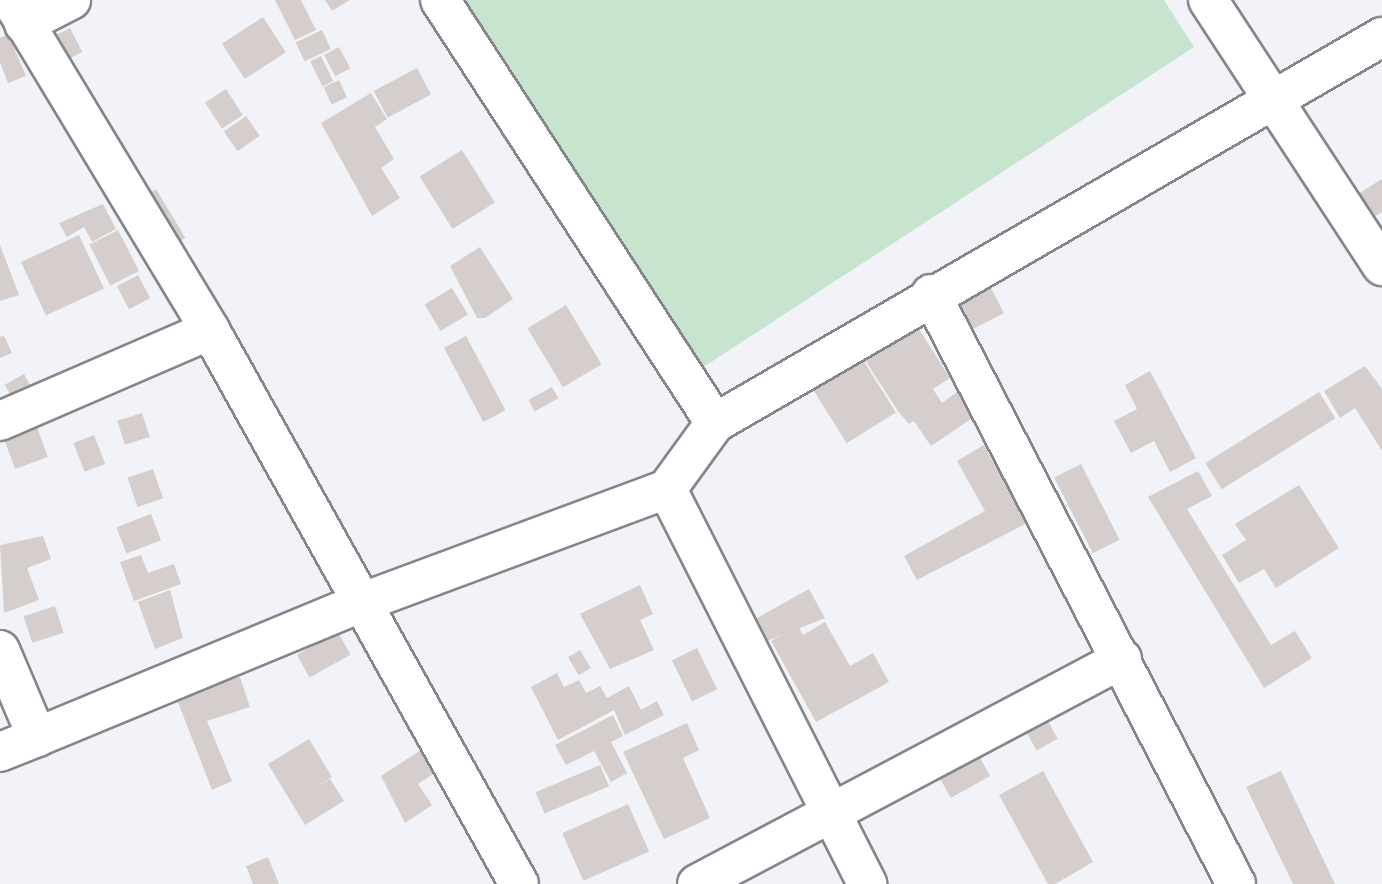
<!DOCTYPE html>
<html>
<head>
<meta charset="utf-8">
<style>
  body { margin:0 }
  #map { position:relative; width:1382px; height:884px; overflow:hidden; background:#f1f3f8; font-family:Signika,sans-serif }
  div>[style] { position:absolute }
  .green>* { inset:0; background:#c7e4ce }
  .building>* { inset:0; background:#d5cecc; transform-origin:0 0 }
  .roads { filter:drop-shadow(2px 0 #84868b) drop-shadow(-2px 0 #84868b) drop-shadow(0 2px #84868b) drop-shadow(0 -2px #84868b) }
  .minor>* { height:38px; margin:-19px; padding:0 19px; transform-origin:19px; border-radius:19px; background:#fff }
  span { translate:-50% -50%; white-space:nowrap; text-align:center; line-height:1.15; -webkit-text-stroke:6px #fff; paint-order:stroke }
</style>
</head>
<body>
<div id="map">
  <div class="green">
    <i style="clip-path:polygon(463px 0,1164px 0,1194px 47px,702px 368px)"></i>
  </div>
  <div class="building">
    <i style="clip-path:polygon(275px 0,301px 0,316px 30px,295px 40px)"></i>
    <i style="clip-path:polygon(325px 0,350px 0,332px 11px)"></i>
    <i style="left:263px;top:17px;width:42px;height:49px;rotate:57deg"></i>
    <i style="left:70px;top:28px;width:27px;height:25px;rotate:63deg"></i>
    <i style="left:322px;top:30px;width:21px;height:29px;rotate:65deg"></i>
    <i style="clip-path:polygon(8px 34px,26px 76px,8px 83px,0 62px,0 38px)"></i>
    <i style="left:339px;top:47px;width:24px;height:17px;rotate:62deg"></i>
    <i style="left:321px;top:56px;width:28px;height:12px;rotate:64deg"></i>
    <i style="left:417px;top:68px;width:30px;height:49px;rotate:62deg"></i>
    <i style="left:339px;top:80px;width:19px;height:17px;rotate:65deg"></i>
    <i style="left:226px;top:89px;width:31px;height:25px;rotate:57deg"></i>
    <i style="clip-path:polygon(371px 93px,387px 119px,375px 127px,394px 159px,381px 168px,400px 198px,372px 216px,321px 123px)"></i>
    <i style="left:246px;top:116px;width:24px;height:27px;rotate:55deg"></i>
    <i style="left:462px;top:150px;width:62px;height:50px;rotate:58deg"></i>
    <i style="clip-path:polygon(1382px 179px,1382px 212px,1372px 218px,1358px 194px)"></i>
    <i style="left:156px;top:189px;width:57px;height:20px;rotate:59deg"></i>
    <i style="clip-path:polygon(103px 204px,116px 229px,92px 242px,84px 227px,67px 237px,59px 223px)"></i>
    <i style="left:118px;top:230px;width:46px;height:32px;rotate:63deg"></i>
    <i style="left:79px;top:235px;width:59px;height:64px;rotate:65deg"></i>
    <i style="clip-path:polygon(0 245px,19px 295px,0 301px)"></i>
    <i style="clip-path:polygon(480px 247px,513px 299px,485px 318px,477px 318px,450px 266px)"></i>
    <i style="left:138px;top:275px;width:26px;height:24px;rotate:62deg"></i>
    <i style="left:988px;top:282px;width:35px;height:47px;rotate:63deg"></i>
    <i style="left:452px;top:288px;width:31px;height:32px;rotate:59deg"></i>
    <i style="left:566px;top:305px;width:69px;height:45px;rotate:59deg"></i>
    <i style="clip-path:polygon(915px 323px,950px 378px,933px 389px,942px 403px,957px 392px,974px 417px,931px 446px,914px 421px,909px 424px,898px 411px,863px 357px)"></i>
    <i style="clip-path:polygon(4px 336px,12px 353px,0 358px,0 337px)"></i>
    <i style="left:466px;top:336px;width:84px;height:25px;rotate:62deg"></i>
    <i style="left:863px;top:360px;width:62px;height:58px;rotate:58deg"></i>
    <i style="clip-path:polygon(1365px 366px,1382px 389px,1382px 451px,1355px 408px,1340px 418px,1324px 391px)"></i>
    <i style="clip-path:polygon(1150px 371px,1196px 458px,1170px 472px,1154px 441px,1131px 453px,1114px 421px,1137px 409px,1125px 385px)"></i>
    <i style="left:24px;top:374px;width:25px;height:22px;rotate:61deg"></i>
    <i style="left:552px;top:387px;width:13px;height:27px;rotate:61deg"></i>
    <i style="left:1319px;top:392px;width:31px;height:134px;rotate:58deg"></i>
    <i style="left:142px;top:413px;width:25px;height:26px;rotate:72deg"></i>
    <i style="left:37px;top:427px;width:32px;height:35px;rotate:70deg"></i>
    <i style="left:94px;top:435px;width:31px;height:22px;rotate:69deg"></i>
    <i style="clip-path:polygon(984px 445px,1027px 523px,917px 580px,904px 556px,985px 511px,957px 461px)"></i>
    <i style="left:1081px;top:464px;width:85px;height:30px;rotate:63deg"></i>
    <i style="left:153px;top:469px;width:31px;height:27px;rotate:71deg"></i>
    <i style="clip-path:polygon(1198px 471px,1212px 496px,1187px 509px,1271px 645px,1295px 631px,1312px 658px,1264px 688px,1148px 497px)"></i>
    <i style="clip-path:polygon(1299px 485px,1339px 548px,1276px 588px,1264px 569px,1239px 583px,1222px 555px,1246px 540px,1235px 524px)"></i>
    <i style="left:151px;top:514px;width:28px;height:37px;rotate:69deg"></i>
    <i style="clip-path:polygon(43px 536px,51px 559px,27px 568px,39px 600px,4px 613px,0 545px)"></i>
    <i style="clip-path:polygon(141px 555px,148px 573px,174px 564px,181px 584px,134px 601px,120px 562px)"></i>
    <i style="clip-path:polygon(640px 585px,653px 614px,640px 620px,654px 650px,610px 669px,580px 614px)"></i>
    <i style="clip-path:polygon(809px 589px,825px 618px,762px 643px,750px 622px)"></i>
    <i style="clip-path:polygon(170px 590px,183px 638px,155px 649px,138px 602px)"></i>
    <i style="left:55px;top:606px;width:28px;height:33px;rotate:72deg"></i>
    <i style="clip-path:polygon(825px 622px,850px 666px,873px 653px,889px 682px,816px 722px,771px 641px,798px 626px,803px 635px)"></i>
    <i style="left:338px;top:632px;width:26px;height:47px;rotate:61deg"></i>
    <i style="left:697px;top:648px;width:46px;height:28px;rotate:64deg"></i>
    <i style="left:580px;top:650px;width:21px;height:14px;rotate:59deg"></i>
    <i style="clip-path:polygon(557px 673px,564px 687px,579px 680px,586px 693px,600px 686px,607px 698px,629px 686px,641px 710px,657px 701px,664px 715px,625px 735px,614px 710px,558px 740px,531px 687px)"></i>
    <i style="clip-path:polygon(240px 677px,250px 707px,207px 721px,232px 781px,212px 790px,176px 697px)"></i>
    <i style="clip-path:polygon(613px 715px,623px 736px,611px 742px,627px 773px,611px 782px,594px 751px,566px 765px,555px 745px)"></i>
    <i style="left:1045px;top:716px;width:26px;height:24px;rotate:61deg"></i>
    <i style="clip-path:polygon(687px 723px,699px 750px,683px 758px,710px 818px,664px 839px,623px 752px)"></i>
    <i style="clip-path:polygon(309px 739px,332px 777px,314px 788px,330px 779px,344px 801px,305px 825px,268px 764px)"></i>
    <i style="clip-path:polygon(424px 748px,439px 770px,418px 784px,432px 805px,405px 823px,381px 776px)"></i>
    <i style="left:979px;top:756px;width:23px;height:45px;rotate:61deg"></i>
    <i style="left:600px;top:765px;width:23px;height:70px;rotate:67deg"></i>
    <i style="clip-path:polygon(1043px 771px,1093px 862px,1055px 884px,1048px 884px,999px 795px)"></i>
    <i style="clip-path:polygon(1281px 771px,1335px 884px,1293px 884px,1246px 787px)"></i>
    <i style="left:628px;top:804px;width:52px;height:72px;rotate:66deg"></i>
    <i style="clip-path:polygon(268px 857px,279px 884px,253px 884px,246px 866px)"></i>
  </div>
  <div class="roads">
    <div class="minor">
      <i style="left:11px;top:0;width:385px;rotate:58.9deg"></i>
      <i style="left:210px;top:330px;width:634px;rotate:60.85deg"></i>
      <i style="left:440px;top:0;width:505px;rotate:56.97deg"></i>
      <i style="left:1208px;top:0;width:318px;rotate:56.8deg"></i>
      <i style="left:24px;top:24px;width:53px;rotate:-27.1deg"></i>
      <i style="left:931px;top:294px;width:664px;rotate:62.66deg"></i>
      <i style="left:0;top:421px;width:229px;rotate:-23.4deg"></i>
      <i style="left:667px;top:489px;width:443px;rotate:63.1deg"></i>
      <i style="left:0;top:650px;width:95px;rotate:67deg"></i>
      <i style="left:37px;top:737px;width:353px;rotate:-22.5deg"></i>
      <i style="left:363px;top:602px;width:324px;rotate:-20.4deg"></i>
      <i style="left:667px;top:489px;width:82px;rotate:-54deg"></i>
      <i style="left:715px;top:423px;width:771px;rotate:-30.06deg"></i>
      <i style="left:0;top:752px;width:40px;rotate:-22deg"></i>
      <i style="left:697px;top:884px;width:481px;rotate:-27.9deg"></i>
    </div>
  </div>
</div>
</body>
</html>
